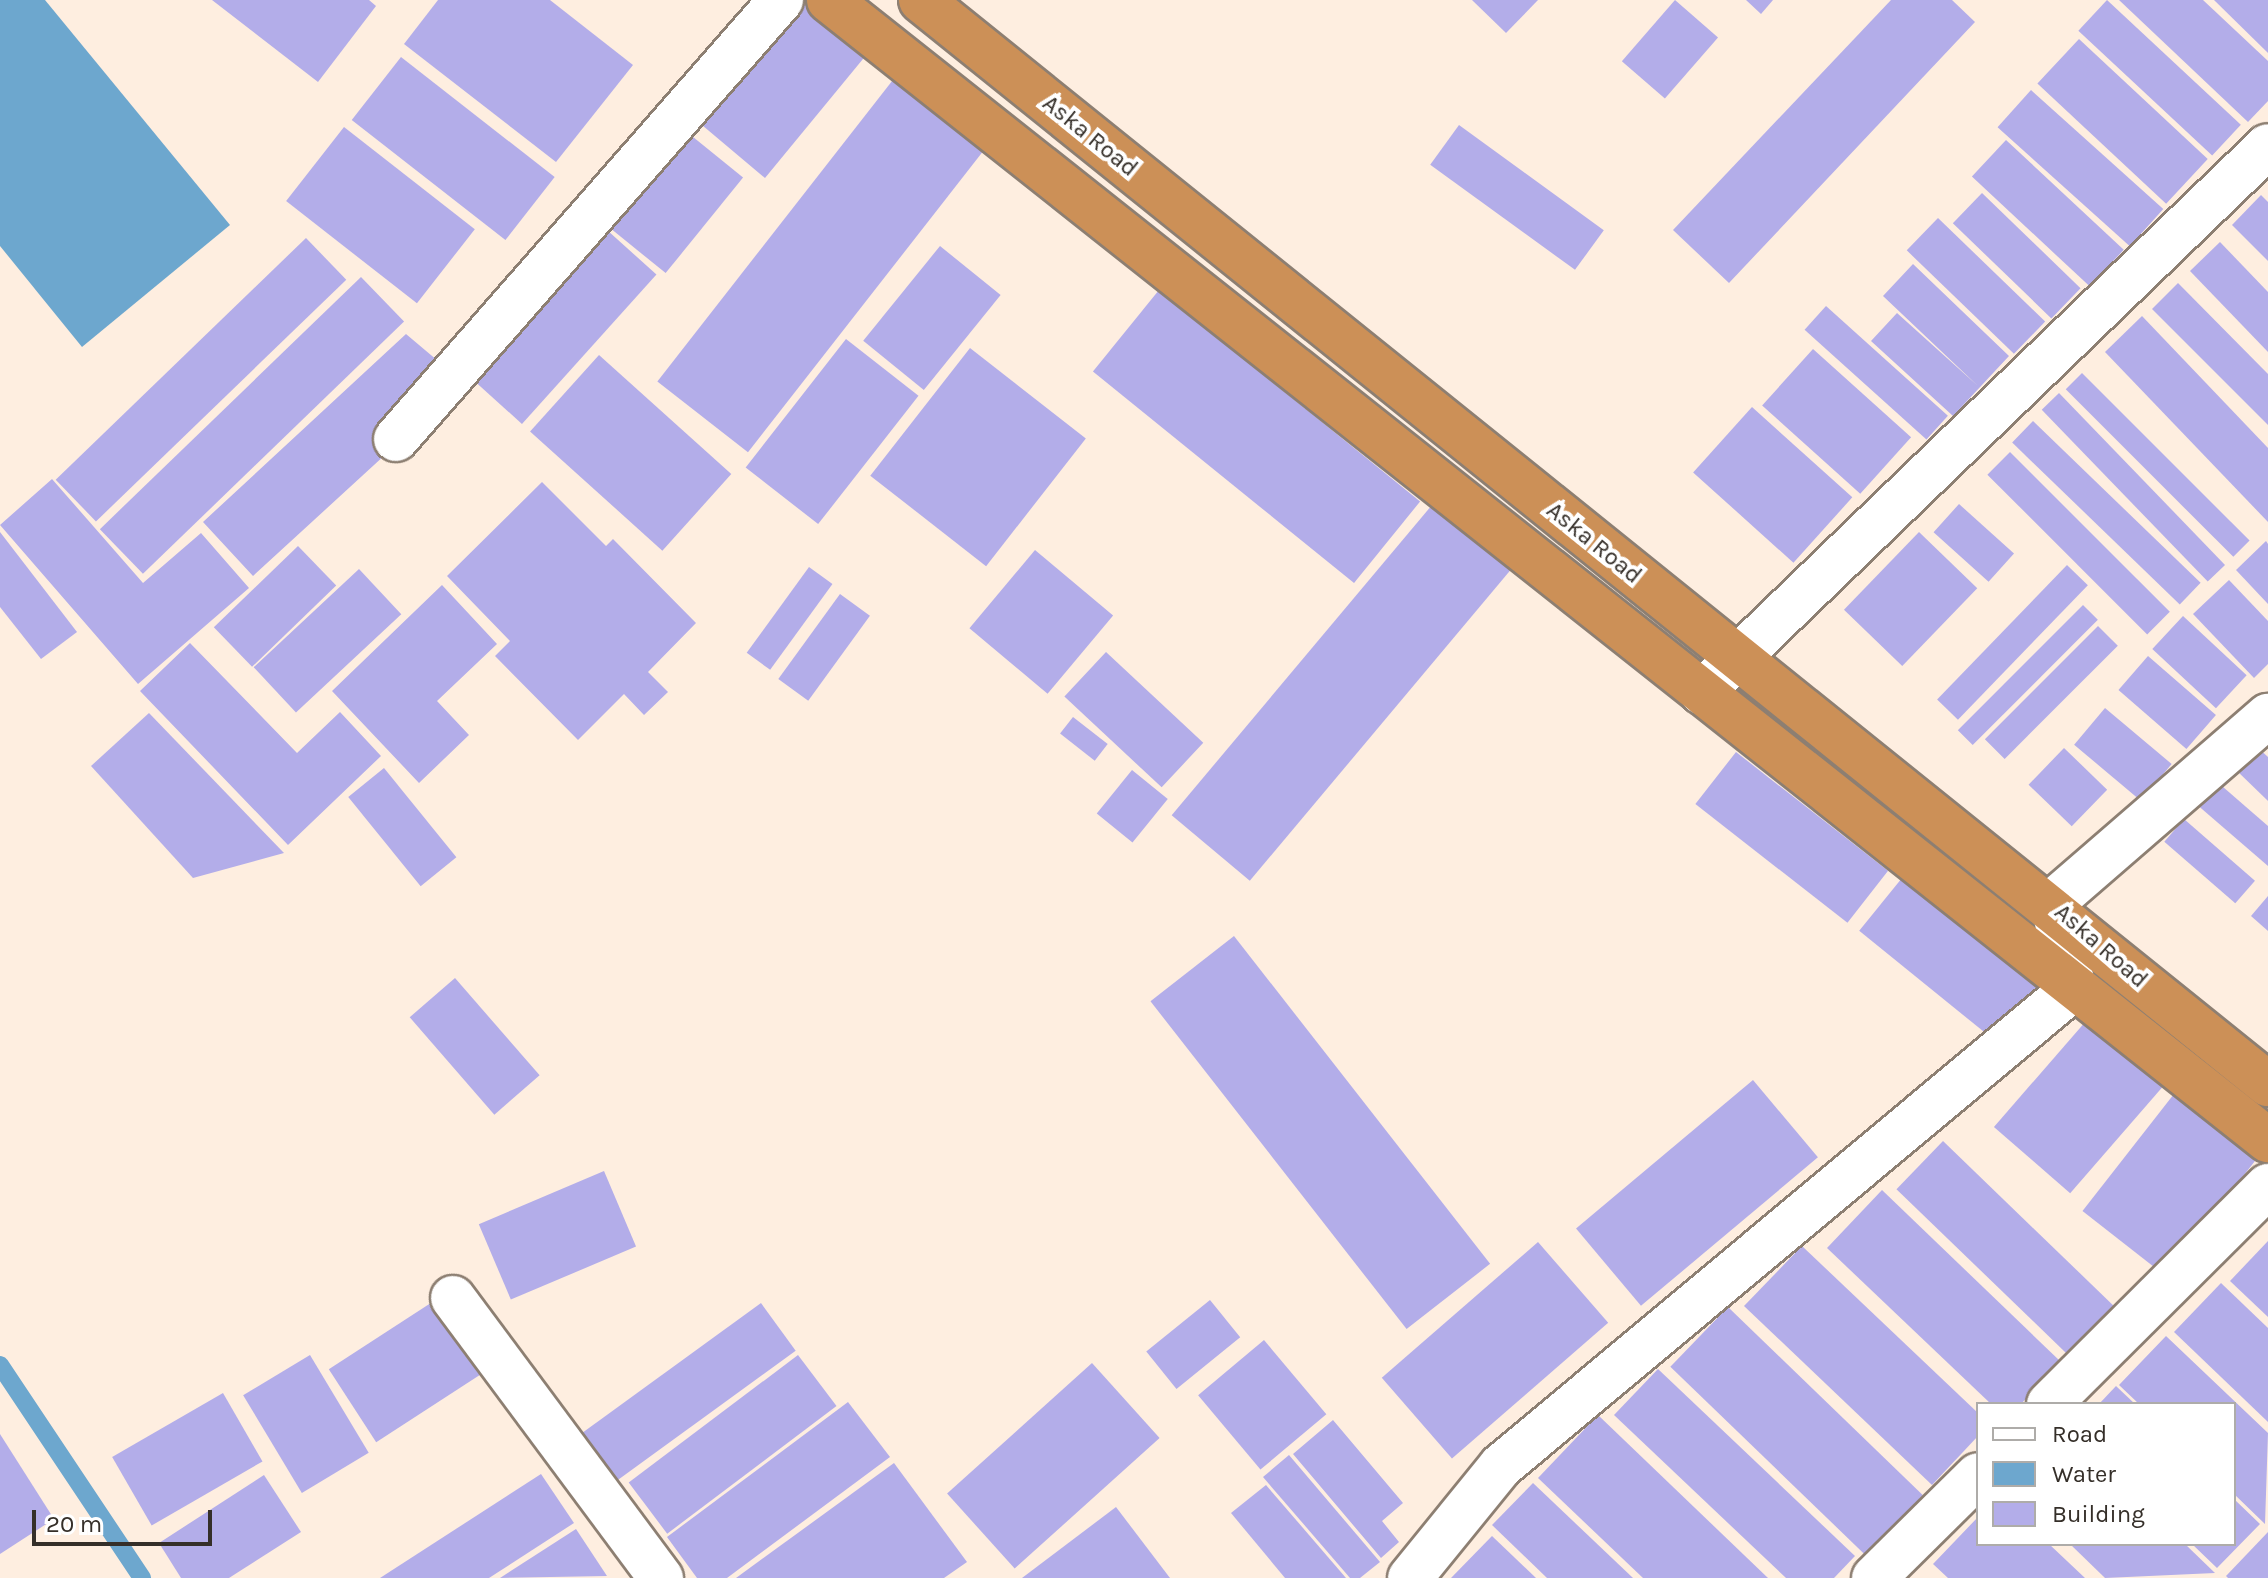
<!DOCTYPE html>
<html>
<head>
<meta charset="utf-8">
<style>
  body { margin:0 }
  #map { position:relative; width:2268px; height:1578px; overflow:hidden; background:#feeee0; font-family:Karla,sans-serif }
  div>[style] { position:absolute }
  .water>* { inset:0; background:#6da7ce }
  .stream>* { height:18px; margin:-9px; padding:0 9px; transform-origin:9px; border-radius:9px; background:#6da7ce }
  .building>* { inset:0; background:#b3ade9; transform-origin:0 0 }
  .roads { filter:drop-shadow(2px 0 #8d7f72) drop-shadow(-2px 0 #8d7f72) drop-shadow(0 2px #8d7f72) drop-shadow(0 -2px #8d7f72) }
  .minor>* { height:44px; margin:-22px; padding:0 22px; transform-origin:22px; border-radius:22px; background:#fff }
  .highway>* { height:44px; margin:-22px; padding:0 22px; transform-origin:22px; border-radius:22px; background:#cc9057 }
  span { translate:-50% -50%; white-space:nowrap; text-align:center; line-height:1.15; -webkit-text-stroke:8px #fff; paint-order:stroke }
  .street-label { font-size:24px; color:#352f29 }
  .legend { position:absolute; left:1976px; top:1402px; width:260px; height:144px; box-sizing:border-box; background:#fff; border:2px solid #aeaca9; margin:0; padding:10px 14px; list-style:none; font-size:24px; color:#352f29 }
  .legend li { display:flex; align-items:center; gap:16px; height:40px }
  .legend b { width:40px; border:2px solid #aeaca9 }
  .scale { position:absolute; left:32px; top:1510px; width:180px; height:36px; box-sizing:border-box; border:4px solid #352f29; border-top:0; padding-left:10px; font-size:24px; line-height:28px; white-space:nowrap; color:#352f29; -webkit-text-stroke:6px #fff; paint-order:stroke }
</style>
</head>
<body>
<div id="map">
  <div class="water">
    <i style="clip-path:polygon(0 0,45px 0,230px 225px,82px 347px,0 246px)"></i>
  </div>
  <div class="stream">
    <i style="left:0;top:1365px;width:256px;rotate:56.3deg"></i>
  </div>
  <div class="building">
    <i style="clip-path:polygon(212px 0,369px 0,376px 6px,318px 82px)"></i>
    <i style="clip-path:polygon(438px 0,550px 0,633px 65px,556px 162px,404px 44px)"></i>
    <i style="clip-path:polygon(799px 0,813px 0,872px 48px,765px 178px,696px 120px)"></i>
    <i style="clip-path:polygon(1472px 0,1538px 0,1506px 33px)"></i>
    <i style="left:1675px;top:0;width:57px;height:81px;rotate:41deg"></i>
    <i style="clip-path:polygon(1746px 0,1773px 0,1761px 14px)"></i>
    <i style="clip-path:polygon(1891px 0,1952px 0,1975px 22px,1729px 283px,1673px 230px)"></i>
    <i style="left:2107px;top:0;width:183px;height:42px;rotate:43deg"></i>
    <i style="clip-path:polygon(2119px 0,2203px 0,2268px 61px,2268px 101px,2248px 122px)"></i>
    <i style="clip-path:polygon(2214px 0,2268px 0,2268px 53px)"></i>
    <i style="left:2079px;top:39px;width:176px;height:61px;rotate:43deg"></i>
    <i style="left:401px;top:57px;width:195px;height:80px;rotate:38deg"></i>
    <i style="left:903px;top:67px;width:115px;height:399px;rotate:38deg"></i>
    <i style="left:2031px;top:90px;width:178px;height:50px;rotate:42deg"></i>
    <i style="left:677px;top:124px;width:85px;height:123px;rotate:39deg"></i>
    <i style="left:1459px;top:125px;width:179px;height:49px;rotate:36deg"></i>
    <i style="left:344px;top:127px;width:166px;height:94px;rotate:38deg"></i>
    <i style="left:2006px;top:140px;width:161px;height:50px;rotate:43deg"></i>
    <i style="left:1982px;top:193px;width:137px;height:42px;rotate:44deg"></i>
    <i style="clip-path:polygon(2261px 195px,2268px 202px,2268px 261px,2232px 225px)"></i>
    <i style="left:1938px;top:218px;width:149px;height:45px;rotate:44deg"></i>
    <i style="left:597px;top:221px;width:80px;height:201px;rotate:42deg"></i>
    <i style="left:306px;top:238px;width:58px;height:348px;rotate:46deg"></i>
    <i style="clip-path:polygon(2220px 242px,2268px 292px,2268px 352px,2190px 271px)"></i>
    <i style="left:940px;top:246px;width:78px;height:122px;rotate:39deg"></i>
    <i style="clip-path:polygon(1913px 264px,2009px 356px,1953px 416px,1871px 341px,1897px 313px,1978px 386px,1883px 296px)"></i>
    <i style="left:361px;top:277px;width:62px;height:363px;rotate:46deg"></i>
    <i style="clip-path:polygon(2178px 283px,2268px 374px,2268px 425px,2152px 309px)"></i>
    <i style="left:1159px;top:290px;width:336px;height:105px;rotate:39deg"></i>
    <i style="left:1826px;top:306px;width:164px;height:32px;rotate:42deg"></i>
    <i style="clip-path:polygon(2142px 316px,2268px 448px,2268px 522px,2105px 352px)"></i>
    <i style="clip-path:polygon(406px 334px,438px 361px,401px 398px,386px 454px,253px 576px,203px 522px)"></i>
    <i style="left:846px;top:339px;width:92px;height:163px;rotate:38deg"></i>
    <i style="left:970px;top:348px;width:147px;height:162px;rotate:38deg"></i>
    <i style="left:1813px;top:349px;width:132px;height:76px;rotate:42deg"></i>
    <i style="left:599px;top:355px;width:178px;height:103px;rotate:42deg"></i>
    <i style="left:2082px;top:373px;width:237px;height:23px;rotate:45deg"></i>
    <i style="left:2059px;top:393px;width:239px;height:24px;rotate:46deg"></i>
    <i style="left:1752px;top:407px;width:135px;height:88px;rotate:42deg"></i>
    <i style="left:2033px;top:421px;width:233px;height:30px;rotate:44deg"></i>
    <i style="left:2010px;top:452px;width:226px;height:32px;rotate:45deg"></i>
    <i style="clip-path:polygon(52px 479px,143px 583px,201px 533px,249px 588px,138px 684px,0 525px)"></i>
    <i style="clip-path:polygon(542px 482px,606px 546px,613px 539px,696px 623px,648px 672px,668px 692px,644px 715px,624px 694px,578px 740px,495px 656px,510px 641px,447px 576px)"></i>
    <i style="left:1959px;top:504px;width:74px;height:38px;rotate:42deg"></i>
    <i style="left:1432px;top:505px;width:102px;height:405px;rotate:40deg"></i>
    <i style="clip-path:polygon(0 532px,77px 632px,41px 659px,0 607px)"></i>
    <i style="left:1919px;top:532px;width:81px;height:108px;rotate:44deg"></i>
    <i style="clip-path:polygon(2266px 541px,2268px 544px,2268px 604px,2236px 570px)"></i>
    <i style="left:298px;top:546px;width:55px;height:117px;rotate:46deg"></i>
    <i style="left:1035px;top:550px;width:102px;height:102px;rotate:40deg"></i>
    <i style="left:2067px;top:565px;width:29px;height:187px;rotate:44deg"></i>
    <i style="left:809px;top:567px;width:29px;height:106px;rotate:36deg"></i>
    <i style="left:359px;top:569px;width:62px;height:144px;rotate:47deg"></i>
    <i style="clip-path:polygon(2229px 580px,2268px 621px,2268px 664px,2254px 678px,2193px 614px)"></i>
    <i style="clip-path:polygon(442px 585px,497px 644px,437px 701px,469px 735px,419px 783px,332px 691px)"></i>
    <i style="left:840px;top:594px;width:37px;height:105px;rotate:36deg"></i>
    <i style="left:2083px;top:605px;width:21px;height:177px;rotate:45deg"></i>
    <i style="left:2183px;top:616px;width:87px;height:45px;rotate:43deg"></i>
    <i style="left:2098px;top:626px;width:28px;height:160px;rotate:45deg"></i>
    <i style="clip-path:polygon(190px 643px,297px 753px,340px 712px,381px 756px,288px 845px,140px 691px)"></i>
    <i style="left:1106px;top:652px;width:133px;height:61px;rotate:43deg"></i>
    <i style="left:2148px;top:656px;width:90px;height:45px;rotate:41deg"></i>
    <i style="left:2105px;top:708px;width:87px;height:48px;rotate:40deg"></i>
    <i style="clip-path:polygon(149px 713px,284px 853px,193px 878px,91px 766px)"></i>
    <i style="left:1073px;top:717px;width:44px;height:21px;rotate:38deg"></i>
    <i style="clip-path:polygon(2256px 746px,2268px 757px,2268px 801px,2234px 768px)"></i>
    <i style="left:2064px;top:748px;width:60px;height:51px;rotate:44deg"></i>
    <i style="left:1736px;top:752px;width:193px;height:66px;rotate:38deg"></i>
    <i style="left:384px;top:768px;width:115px;height:46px;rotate:51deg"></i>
    <i style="left:1132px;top:770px;width:46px;height:56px;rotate:39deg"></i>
    <i style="clip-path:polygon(2215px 780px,2268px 826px,2268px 866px,2195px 803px)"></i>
    <i style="left:2184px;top:819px;width:94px;height:30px;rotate:41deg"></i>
    <i style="left:1902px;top:878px;width:174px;height:68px;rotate:39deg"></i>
    <i style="clip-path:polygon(2268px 896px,2268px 931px,2251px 916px)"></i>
    <i style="left:1234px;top:936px;width:416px;height:106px;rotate:52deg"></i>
    <i style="left:455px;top:978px;width:129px;height:60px;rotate:49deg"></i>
    <i style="left:2093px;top:1013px;width:101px;height:151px;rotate:41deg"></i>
    <i style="left:1753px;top:1080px;width:101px;height:231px;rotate:50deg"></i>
    <i style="left:2181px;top:1085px;width:105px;height:160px;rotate:38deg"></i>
    <i style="left:1943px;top:1141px;width:240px;height:67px;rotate:44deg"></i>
    <i style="left:604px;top:1171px;width:82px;height:136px;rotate:67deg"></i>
    <i style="clip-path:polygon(1882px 1190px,2061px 1362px,2021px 1404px,1991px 1404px,1827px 1248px)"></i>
    <i style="clip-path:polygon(2268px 1241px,2268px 1317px,2230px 1281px)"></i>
    <i style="left:1538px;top:1242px;width:107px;height:207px;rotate:49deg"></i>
    <i style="clip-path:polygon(1802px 1246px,1978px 1413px,1978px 1436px,1932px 1485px,1744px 1306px)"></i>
    <i style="clip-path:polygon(2221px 1283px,2268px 1328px,2268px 1422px,2174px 1332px)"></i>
    <i style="left:437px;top:1299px;width:87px;height:129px;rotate:57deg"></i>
    <i style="left:1210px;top:1300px;width:48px;height:82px;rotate:51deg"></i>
    <i style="left:761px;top:1303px;width:59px;height:222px;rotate:54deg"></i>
    <i style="left:1728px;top:1307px;width:271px;height:83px;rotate:44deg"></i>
    <i style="clip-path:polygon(2166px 1336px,2268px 1433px,2265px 1524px,2234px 1494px,2234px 1404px,2139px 1404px,2119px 1385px)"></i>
    <i style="left:1264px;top:1340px;width:97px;height:86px;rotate:50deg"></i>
    <i style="left:310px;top:1355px;width:114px;height:78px;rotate:59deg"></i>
    <i style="left:798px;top:1355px;width:64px;height:212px;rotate:53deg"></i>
    <i style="left:1092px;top:1363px;width:101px;height:195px;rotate:48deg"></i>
    <i style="clip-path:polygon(1658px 1369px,1855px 1556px,1834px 1578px,1786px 1578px,1614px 1415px)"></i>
    <i style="clip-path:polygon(2116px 1386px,2135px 1404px,2099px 1404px)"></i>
    <i style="left:223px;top:1393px;width:79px;height:128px;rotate:60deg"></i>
    <i style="clip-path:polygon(848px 1402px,890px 1457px,727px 1578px,697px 1578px,667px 1537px)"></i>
    <i style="clip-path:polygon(1598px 1415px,1768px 1578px,1643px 1578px,1538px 1478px)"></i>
    <i style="clip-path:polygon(1333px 1420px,1403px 1503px,1382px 1521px,1399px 1542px,1381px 1558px,1293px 1454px)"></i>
    <i style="clip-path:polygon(0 1434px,54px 1519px,0 1554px)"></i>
    <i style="clip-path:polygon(1289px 1455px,1380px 1562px,1360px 1578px,1350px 1578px,1263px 1477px)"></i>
    <i style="clip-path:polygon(894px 1463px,967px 1562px,944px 1578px,736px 1578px)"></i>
    <i style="clip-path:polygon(541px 1474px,574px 1523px,489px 1578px,380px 1578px)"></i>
    <i style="clip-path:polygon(264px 1475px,301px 1532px,229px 1578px,181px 1578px,159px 1543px)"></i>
    <i style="clip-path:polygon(1533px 1483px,1633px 1578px,1547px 1578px,1492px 1525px)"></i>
    <i style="clip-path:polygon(1266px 1485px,1346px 1578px,1285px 1578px,1231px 1513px)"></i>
    <i style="clip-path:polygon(2234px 1499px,2260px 1524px,2217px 1568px,2192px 1544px,2234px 1544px)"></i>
    <i style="clip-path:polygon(1116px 1507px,1170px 1578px,1022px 1578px)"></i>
    <i style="clip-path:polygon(1978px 1517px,1978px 1544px,2049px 1544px,2085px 1578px,1948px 1578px,1933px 1564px)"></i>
    <i style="clip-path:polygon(576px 1529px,607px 1576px,500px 1578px)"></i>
    <i style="clip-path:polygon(2268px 1532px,2268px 1578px,2228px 1578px,2226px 1576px)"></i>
    <i style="clip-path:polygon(1492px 1536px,1536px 1578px,1451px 1578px)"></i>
    <i style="clip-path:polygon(2070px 1544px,2185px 1544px,2215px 1573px,2105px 1578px)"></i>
  </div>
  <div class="roads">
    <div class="minor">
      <i style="left:396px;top:439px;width:584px;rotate:-48.75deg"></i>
      <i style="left:1702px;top:692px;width:786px;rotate:-43.97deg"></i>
      <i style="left:453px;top:1298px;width:349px;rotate:53.4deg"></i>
      <i style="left:2049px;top:1404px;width:309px;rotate:-44.9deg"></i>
      <i style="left:1410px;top:1578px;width:144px;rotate:-50.9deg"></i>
      <i style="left:1501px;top:1466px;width:746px;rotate:-39.84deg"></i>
      <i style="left:2074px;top:988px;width:88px;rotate:-104.5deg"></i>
      <i style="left:2052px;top:903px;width:286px;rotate:-40.9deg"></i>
      <i style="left:1874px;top:1578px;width:146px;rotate:-44.7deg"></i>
    </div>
    <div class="highway">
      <i style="left:829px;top:0;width:1836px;rotate:38.39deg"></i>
      <i style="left:921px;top:0;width:1729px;rotate:38.83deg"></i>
    </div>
  </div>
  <div class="street-label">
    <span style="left:1090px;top:136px;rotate:39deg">Aska Road</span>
    <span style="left:1594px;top:543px;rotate:39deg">Aska Road</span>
    <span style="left:2101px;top:946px;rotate:41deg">Aska Road</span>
  </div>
  <ul class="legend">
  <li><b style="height:10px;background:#fff"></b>Road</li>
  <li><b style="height:22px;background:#6da7ce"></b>Water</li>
  <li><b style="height:22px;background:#b3ade9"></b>Building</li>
  </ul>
  <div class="scale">20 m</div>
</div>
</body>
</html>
